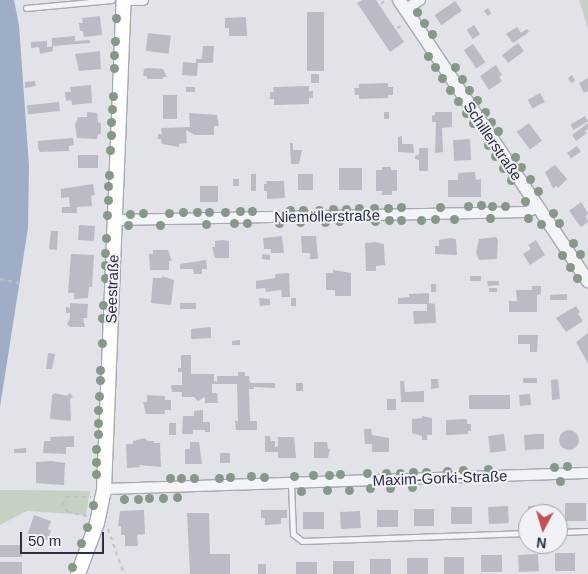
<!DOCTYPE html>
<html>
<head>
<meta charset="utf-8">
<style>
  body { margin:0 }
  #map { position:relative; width:588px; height:574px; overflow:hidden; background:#e1e3e9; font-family:Arial,sans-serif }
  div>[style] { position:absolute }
  .green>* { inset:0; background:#c5d2c3 }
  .water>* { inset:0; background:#9fadc6 }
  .building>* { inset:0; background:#b9bcc5; transform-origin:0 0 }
  .round { border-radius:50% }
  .path>* { height:2px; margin-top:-1px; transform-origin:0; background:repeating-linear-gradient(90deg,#bfc1c7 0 4px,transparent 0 8px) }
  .roads { filter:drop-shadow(1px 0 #a7a9b3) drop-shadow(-1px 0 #a7a9b3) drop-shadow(0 1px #a7a9b3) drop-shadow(0 -1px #a7a9b3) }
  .service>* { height:5px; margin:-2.5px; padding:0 2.5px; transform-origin:2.5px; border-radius:2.5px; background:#f3f4f7 }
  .minor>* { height:10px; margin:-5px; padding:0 5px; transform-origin:5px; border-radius:5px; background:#f3f4f7 }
  .tertiary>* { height:12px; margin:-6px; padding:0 6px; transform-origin:6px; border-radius:6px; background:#f3f4f7 }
  .secondary>* { height:14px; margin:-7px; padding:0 7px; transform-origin:7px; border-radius:7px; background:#fff }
  .trees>* { width:9px; height:9px; margin:-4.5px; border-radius:50%; background:#869888 }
  span { translate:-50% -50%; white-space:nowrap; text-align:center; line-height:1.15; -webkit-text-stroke:4px #f0f2f6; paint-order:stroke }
  .street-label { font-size:15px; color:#2b2f3f }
  .north { position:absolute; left:518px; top:504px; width:50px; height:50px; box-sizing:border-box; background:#f0f2f6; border:1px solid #a1a4ad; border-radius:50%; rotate:186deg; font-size:14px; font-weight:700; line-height:20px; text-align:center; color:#2b2f3f }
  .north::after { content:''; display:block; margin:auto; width:18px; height:22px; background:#c44f52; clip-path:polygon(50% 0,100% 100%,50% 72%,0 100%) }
  .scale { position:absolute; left:20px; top:532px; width:84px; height:22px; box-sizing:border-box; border:2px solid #2b2f3f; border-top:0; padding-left:6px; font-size:15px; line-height:18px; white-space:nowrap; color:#2b2f3f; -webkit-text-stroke:4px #f0f2f6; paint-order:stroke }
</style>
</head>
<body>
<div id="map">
  <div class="green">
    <i style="clip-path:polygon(579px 0,588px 0,588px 29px)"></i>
    <i style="clip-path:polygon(0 490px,24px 490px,90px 491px,86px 515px,27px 511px,0 525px)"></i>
  </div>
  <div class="water">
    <i style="clip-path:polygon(0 0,14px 0,19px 25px,29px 166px,28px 228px,0 407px)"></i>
  </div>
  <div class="building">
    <i style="clip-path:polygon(362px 0,376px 0,404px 42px,390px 52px,357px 3px)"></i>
    <i style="left:455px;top:1px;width:12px;height:25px;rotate:55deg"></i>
    <i style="clip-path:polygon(488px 8px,491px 13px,488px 16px,484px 11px)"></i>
    <i style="left:307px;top:12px;width:17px;height:59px"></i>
    <i style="clip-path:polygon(100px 16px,102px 35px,84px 37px,83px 31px,80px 31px,79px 23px,83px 23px,82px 18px)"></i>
    <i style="clip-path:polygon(246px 17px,247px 36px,229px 36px,229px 28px,225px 28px,225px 18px)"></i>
    <i style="left:474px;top:25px;width:11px;height:9px;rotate:56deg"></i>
    <i style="clip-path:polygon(517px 27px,521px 33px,527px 29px,529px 32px,513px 43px,506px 34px)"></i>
    <i style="left:148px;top:33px;width:23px;height:18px;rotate:7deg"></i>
    <i style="clip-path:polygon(75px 36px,75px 41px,90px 40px,90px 43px,52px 46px,52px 38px)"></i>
    <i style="clip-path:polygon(47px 41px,47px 47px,53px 46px,53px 51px,40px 54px,39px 47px,31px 48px,31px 42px)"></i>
    <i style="left:518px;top:43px;width:10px;height:20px;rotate:53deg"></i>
    <i style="left:473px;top:44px;width:22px;height:11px;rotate:56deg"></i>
    <i style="clip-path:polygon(203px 46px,214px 46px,213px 63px,198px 63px,197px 76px,182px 75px,183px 62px,196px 63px,196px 59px,202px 59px)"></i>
    <i style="clip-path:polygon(100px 51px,101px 69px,79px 71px,75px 54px)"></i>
    <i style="clip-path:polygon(496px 65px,502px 75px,499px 77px,502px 81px,489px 90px,480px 76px)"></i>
    <i style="clip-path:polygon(147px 68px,163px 69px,167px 77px,163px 77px,163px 79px,147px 79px,147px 76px,143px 76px,144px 69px)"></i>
    <i style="left:311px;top:74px;width:8px;height:9px"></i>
    <i style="clip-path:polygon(572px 75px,575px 81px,571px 83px,568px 78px)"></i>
    <i style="clip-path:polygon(588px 78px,588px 91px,584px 93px,579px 83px)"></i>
    <i style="clip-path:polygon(35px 81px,36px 86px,25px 88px,25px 82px)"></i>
    <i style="clip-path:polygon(388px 83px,388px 87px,393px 87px,393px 95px,388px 95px,388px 98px,359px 99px,359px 95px,355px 95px,354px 88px,359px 88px,359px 84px)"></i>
    <i style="clip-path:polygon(91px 85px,92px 103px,72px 105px,71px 100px,66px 101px,65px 92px,71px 92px,70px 87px)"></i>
    <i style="clip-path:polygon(309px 86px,309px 91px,313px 91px,313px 98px,309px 98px,309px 104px,274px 105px,274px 99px,270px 99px,270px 92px,274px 92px,273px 87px)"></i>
    <i style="left:186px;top:87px;width:9px;height:5px"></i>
    <i style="left:540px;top:93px;width:10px;height:14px;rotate:61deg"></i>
    <i style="left:163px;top:95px;width:14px;height:24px"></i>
    <i style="left:59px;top:102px;width:9px;height:32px;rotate:84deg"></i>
    <i style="clip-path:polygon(87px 112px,97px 113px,98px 122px,101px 123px,101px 134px,98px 134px,97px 139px,77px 138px,75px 125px,78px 117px,87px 117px)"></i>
    <i style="left:384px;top:112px;width:5px;height:7px"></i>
    <i style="clip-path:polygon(435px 112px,452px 112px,452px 127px,442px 128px,443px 152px,435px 153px,436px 122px,432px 122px,432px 116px,435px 115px)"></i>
    <i style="clip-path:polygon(189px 113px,217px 115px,219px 126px,214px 126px,214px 135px,195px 135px,186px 130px,187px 143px,179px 144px,179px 147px,162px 144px,161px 139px,158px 139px,158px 134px,162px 134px,161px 128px,190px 127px)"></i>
    <i style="left:585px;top:116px;width:6px;height:17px;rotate:59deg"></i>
    <i style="left:529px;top:123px;width:22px;height:15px;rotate:54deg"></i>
    <i style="clip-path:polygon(588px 123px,588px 129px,585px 131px,587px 133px,576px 141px,572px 135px)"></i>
    <i style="clip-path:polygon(402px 136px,402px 144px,413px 144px,414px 153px,398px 152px,398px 137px)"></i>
    <i style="clip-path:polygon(73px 138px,74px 145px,69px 146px,69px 151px,40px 152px,38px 148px,38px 141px)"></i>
    <i style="left:470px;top:139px;width:21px;height:17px;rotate:87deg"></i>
    <i style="clip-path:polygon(290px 143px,293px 143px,293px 150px,302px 150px,299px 164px,291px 164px)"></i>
    <i style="left:577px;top:146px;width:7px;height:12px;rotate:56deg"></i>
    <i style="clip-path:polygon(419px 148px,428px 148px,428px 171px,419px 171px,419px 160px,415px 159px,415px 156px,419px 154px)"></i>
    <i style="left:78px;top:155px;width:20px;height:13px"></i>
    <i style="clip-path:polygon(555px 165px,567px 179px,558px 188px,557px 186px,553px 188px,545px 172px)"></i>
    <i style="clip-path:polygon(382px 167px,391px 167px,391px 170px,397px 170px,397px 191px,392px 191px,392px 195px,382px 195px,382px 191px,376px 191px,376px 170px,382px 170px)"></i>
    <i style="left:362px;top:168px;width:22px;height:23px;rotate:90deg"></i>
    <i style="clip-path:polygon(475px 172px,476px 180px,481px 179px,481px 197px,448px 197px,448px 180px,458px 180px,458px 173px)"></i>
    <i style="left:251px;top:174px;width:5px;height:17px"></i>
    <i style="left:298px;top:174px;width:15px;height:16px"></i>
    <i style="left:233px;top:179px;width:6px;height:7px"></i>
    <i style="clip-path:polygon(266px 181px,284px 181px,285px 198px,267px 199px,267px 191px,264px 191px,264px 184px,267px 184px)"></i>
    <i style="clip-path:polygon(93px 184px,95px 195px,91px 196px,92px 206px,77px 207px,77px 213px,62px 213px,62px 207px,70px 207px,69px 197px,61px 198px,61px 189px)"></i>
    <i style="left:200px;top:186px;width:18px;height:16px"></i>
    <i style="clip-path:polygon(581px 202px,588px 213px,586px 216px,588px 222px,581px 227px,569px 211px)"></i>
    <i style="left:79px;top:225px;width:16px;height:15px;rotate:4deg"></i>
    <i style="clip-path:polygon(51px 231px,58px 231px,57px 250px,49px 249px)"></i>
    <i style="clip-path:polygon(282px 236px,284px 253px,271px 253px,271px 249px,264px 249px,263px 238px)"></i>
    <i style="clip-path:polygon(301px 236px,316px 236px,318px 259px,310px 259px,310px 253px,302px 253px)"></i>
    <i style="clip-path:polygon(496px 237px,498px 240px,497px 259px,479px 260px,476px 253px,479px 239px)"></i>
    <i style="clip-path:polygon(450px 238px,456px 239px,457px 255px,435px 254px,435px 246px,439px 246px,439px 240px)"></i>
    <i style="clip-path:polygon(223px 240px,229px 241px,229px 258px,215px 258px,212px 247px,215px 247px,215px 241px)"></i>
    <i style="clip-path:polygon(536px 240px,545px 255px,530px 265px,523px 254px,531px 249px,528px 245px)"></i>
    <i style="clip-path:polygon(376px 242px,384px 244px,385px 265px,376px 266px,376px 271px,366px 271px,365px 243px)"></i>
    <i style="clip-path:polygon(153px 250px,168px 250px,172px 261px,169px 261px,169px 270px,150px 270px,149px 254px,153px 254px)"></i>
    <i style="clip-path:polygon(71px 254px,94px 255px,92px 287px,89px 287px,88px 298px,74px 299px,74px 293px,68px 293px)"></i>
    <i style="clip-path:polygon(262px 254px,270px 255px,270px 260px,262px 259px)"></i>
    <i style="clip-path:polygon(206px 260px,207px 269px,202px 269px,202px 274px,194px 274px,193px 269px,180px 269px,180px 264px)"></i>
    <i style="clip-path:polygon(333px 270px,351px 273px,351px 296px,335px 296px,335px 290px,326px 290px,326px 273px,333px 273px)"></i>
    <i style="clip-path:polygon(289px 273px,290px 297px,282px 297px,281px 290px,266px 292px,265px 288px,256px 289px,256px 281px,275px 278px,275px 274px)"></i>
    <i style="clip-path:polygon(162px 276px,174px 280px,171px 305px,151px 303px,153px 278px,162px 278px)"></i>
    <i style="left:470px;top:276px;width:11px;height:5px"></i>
    <i style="clip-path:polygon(487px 281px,499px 281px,499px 285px,488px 286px)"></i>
    <i style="left:431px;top:284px;width:5px;height:8px"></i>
    <i style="clip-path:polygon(532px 286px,541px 286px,541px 294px,537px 295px,537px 312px,509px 312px,509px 301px,517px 301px,516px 290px,532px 290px)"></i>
    <i style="left:497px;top:288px;width:4px;height:8px;rotate:90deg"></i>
    <i style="clip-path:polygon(429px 293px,429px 303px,435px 304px,436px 323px,414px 324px,413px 311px,427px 311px,427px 304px,398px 304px,398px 298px,409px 297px,409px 294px)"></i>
    <i style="clip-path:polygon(567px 294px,567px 300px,550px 300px,550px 295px)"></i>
    <i style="clip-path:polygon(259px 298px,270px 299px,270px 305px,260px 306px)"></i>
    <i style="left:291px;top:298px;width:5px;height:8px"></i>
    <i style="clip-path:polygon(70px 303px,88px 304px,87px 318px,83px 318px,85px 327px,70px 327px,67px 324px,70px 318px,70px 313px,66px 313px,66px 307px,70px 308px)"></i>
    <i style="left:180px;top:303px;width:16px;height:6px"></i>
    <i style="clip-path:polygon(576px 306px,580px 312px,578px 314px,583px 321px,566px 332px,556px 318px)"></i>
    <i style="clip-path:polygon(211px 327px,211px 338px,191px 339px,191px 329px)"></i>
    <i style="clip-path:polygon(588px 333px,588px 364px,576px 342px)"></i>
    <i style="clip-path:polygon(518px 335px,538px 335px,537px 352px,530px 352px,530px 344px,518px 344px)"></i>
    <i style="clip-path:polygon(240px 340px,240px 345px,232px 345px,232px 341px)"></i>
    <i style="clip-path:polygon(48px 353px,55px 354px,52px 369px,46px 369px)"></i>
    <i style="clip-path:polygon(181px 355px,191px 355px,191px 374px,214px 374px,214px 381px,217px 382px,217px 376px,238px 376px,238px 372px,245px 372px,245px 376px,249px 376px,250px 383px,275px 383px,275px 388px,254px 387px,254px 389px,249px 389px,250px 421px,257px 421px,257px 430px,236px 430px,235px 421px,238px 421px,237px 384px,212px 384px,212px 393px,217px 393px,218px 403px,205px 403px,205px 397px,198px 401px,194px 397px,182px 397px,182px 392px,172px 392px,171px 385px,182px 385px,182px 372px,178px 372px,178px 368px,181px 368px)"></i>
    <i style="left:523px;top:378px;width:14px;height:5px"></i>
    <i style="clip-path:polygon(431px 379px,438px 379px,439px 388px,431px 389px)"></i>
    <i style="clip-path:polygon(558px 379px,560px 399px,552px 400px,551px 380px)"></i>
    <i style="clip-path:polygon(400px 381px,404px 381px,405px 392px,424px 391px,424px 402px,401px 402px)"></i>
    <i style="left:296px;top:383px;width:7px;height:8px"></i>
    <i style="clip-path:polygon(55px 393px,67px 396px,70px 393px,73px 397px,70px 399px,71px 421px,50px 419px,52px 395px)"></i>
    <i style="left:530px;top:394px;width:11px;height:11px;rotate:85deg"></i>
    <i style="clip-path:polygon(147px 395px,165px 396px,165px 400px,171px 400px,171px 410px,165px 410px,165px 414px,146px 414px,143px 402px,147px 402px)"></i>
    <i style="left:510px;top:395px;width:14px;height:41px;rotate:90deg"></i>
    <i style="left:387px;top:399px;width:9px;height:11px"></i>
    <i style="clip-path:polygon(203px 410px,203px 422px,210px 422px,210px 432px,205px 432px,205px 430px,193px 430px,193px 434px,182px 434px,183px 416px,194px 416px,194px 411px)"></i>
    <i style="clip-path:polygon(422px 416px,432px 418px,432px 435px,427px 435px,427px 440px,422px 440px,422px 436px,412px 433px,412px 419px,422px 418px)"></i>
    <i style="clip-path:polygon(467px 419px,467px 424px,471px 424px,471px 431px,468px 431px,468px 434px,446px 435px,446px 420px)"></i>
    <i style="left:169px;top:423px;width:7px;height:12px"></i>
    <i style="clip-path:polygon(364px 429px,371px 429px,372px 435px,389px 438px,389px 452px,372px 452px,372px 444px,365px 444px)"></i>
    <i class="round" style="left:559px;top:430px;width:20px;height:20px"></i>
    <i style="left:504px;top:434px;width:17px;height:16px;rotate:83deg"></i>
    <i style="clip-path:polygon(538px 434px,544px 434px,544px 449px,525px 450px,524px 435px)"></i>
    <i style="clip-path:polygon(74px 436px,74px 447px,66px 447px,66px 454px,43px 453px,44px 441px,51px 441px,50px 437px)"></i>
    <i style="clip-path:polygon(265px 436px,270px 436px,271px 441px,275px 441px,275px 447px,278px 446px,278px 437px,294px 437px,296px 458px,278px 458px,278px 452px,265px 452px)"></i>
    <i style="clip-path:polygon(145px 438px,148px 441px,154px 441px,154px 443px,160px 443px,161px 467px,139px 465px,140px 467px,127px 468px,126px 444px,133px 444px,133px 441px)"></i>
    <i style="clip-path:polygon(190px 442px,199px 442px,202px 464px,185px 464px,185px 449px,190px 449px)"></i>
    <i style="clip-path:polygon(314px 442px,327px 442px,328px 449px,330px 449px,328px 458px,314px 458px)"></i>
    <i style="clip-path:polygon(26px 448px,26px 453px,14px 453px,14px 449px)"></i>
    <i style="left:220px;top:453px;width:10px;height:10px"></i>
    <i style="clip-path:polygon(52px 461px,65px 463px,64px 485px,36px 483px,36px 462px)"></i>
    <i style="left:586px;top:503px;width:18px;height:21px;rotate:90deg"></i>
    <i style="clip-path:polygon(548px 505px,549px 514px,528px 514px,528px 506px)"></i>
    <i style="left:508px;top:506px;width:17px;height:20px;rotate:87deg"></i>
    <i style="left:472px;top:507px;width:17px;height:21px;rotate:90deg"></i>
    <i style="left:414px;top:509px;width:20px;height:17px"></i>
    <i style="clip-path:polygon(144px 510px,145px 534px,137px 535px,138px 546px,125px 546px,125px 535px,121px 535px,121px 526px,118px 526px,120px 511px)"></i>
    <i style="clip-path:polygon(261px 510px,287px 510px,287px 518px,281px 518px,281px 524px,265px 525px,265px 518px,261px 518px)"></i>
    <i style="left:398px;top:510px;width:17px;height:21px;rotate:90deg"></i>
    <i style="left:360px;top:511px;width:17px;height:20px;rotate:87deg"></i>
    <i style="left:324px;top:512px;width:17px;height:21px;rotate:90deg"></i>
    <i style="clip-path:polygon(187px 513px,209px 513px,210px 554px,230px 554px,230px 574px,190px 574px)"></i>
    <i style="clip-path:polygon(34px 515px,51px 521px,48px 529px,51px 531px,47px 540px,39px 540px,37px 543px,26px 539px)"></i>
    <i style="left:0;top:545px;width:22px;height:12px"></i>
    <i style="left:555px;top:553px;width:20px;height:18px"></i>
    <i style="left:538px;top:554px;width:17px;height:20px;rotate:87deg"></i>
    <i style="left:502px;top:555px;width:17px;height:21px;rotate:90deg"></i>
    <i style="left:444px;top:557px;width:20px;height:17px"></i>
    <i style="left:428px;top:558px;width:16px;height:21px;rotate:90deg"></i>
    <i style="left:391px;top:559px;width:15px;height:21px;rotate:90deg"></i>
    <i style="left:333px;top:561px;width:21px;height:13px"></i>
    <i style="left:0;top:562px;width:22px;height:12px"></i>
    <i style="left:317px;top:562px;width:12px;height:21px;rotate:90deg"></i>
    <i style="left:258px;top:564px;width:8px;height:10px"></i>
  </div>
  <div class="path">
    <i style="left:381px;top:4px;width:6px;rotate:-39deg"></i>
    <i style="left:397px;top:28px;width:7px;rotate:-27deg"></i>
    <i style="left:0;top:279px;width:19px;rotate:12deg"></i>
    <i style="left:87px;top:516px;width:19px;rotate:-168deg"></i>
    <i style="left:68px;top:512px;width:9px;rotate:-131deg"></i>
    <i style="left:62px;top:505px;width:9px;rotate:-63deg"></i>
    <i style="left:66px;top:497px;width:25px"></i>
    <i style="left:108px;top:529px;width:48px;rotate:70.4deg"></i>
  </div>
  <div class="roads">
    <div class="service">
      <i style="left:26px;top:8px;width:86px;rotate:-5.3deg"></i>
      <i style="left:291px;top:484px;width:50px;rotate:87.7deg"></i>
      <i style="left:293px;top:534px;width:11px;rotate:38deg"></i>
      <i style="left:302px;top:541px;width:226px;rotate:-2deg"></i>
      <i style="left:558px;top:532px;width:30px;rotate:-2deg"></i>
    </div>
    <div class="minor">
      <i style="left:124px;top:0;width:19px"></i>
      <i style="left:405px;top:10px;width:18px;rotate:-34deg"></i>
      <i style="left:115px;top:220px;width:412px;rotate:-1.1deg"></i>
      <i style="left:527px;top:212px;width:12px;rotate:-24deg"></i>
      <i style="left:104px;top:489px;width:484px;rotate:-1.9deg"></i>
    </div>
    <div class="tertiary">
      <i style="left:399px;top:0;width:339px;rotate:56.1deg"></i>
    </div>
    <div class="secondary">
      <i style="left:78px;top:574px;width:54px;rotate:-69.6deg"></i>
      <i style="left:97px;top:523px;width:35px;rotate:-78deg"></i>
      <i style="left:104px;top:489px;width:489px;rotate:-87.7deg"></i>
    </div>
  </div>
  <div class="trees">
    <i style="left:417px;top:12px"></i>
    <i style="left:116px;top:18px"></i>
    <i style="left:424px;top:23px"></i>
    <i style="left:432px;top:34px"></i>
    <i style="left:115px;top:41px"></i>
    <i style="left:114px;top:55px"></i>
    <i style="left:428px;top:56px"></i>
    <i style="left:435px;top:67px"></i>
    <i style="left:455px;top:67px"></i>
    <i style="left:114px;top:68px"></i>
    <i style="left:442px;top:78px"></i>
    <i style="left:462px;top:79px"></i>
    <i style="left:450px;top:90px"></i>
    <i style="left:469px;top:90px"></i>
    <i style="left:113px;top:96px"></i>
    <i style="left:477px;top:100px"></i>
    <i style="left:458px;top:101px"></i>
    <i style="left:112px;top:109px"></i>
    <i style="left:485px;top:112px"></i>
    <i style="left:466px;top:113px"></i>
    <i style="left:111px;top:122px"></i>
    <i style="left:491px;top:122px"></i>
    <i style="left:473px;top:123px"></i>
    <i style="left:498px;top:131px"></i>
    <i style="left:111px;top:135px"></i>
    <i style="left:488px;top:145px"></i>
    <i style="left:110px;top:150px"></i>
    <i style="left:495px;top:156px"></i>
    <i style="left:515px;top:157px"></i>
    <i style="left:521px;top:167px"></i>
    <i style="left:503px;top:168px"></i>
    <i style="left:109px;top:175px"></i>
    <i style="left:530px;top:179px"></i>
    <i style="left:511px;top:180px"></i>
    <i style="left:108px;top:186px"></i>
    <i style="left:538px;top:191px"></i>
    <i style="left:108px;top:200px"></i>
    <i style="left:525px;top:201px"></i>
    <i style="left:481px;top:205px"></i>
    <i style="left:468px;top:206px"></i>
    <i style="left:492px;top:206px"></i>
    <i style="left:505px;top:206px"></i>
    <i style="left:401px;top:207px"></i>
    <i style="left:440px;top:207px"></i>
    <i style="left:359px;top:208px"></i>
    <i style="left:374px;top:208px"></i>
    <i style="left:388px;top:208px"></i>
    <i style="left:333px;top:209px"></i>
    <i style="left:346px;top:209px"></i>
    <i style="left:290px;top:210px"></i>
    <i style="left:303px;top:210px"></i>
    <i style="left:319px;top:210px"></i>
    <i style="left:240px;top:211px"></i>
    <i style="left:252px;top:211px"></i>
    <i style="left:183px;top:212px"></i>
    <i style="left:197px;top:212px"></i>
    <i style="left:209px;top:212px"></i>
    <i style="left:225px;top:212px"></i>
    <i style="left:143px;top:213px"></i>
    <i style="left:169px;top:213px"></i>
    <i style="left:553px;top:213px"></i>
    <i style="left:130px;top:214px"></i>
    <i style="left:107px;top:215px"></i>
    <i style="left:490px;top:218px"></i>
    <i style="left:528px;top:218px"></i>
    <i style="left:435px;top:219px"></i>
    <i style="left:454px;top:219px"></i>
    <i style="left:389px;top:220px"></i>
    <i style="left:401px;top:220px"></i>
    <i style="left:421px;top:220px"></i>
    <i style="left:339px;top:221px"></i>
    <i style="left:375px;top:221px"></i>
    <i style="left:300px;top:222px"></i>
    <i style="left:325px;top:222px"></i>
    <i style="left:234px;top:223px"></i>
    <i style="left:247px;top:223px"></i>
    <i style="left:279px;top:223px"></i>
    <i style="left:559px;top:223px"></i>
    <i style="left:206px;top:224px"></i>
    <i style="left:541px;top:224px"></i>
    <i style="left:128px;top:225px"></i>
    <i style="left:160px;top:225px"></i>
    <i style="left:106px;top:238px"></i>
    <i style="left:573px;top:243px"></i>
    <i style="left:105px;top:253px"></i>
    <i style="left:580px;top:254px"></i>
    <i style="left:562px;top:255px"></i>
    <i style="left:105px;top:265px"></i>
    <i style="left:570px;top:267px"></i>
    <i style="left:105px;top:278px"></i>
    <i style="left:577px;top:278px"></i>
    <i style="left:103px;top:305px"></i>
    <i style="left:102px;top:318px"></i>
    <i style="left:102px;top:343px"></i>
    <i style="left:100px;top:370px"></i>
    <i style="left:100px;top:380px"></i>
    <i style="left:99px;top:396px"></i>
    <i style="left:98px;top:410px"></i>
    <i style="left:98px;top:423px"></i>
    <i style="left:98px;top:434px"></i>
    <i style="left:96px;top:449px"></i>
    <i style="left:96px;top:462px"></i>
    <i style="left:567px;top:466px"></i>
    <i style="left:554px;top:467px"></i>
    <i style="left:488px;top:469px"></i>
    <i style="left:463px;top:470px"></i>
    <i style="left:447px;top:471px"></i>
    <i style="left:413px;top:472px"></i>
    <i style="left:426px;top:472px"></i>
    <i style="left:367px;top:473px"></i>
    <i style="left:386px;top:473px"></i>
    <i style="left:400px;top:473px"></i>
    <i style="left:96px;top:474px"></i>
    <i style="left:340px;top:474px"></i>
    <i style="left:313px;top:475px"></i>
    <i style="left:329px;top:475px"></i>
    <i style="left:251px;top:476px"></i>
    <i style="left:294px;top:476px"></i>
    <i style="left:230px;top:477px"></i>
    <i style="left:264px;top:477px"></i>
    <i style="left:170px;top:478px"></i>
    <i style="left:181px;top:478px"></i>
    <i style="left:194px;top:478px"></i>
    <i style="left:219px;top:478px"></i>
    <i style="left:560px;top:481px"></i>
    <i style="left:412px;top:487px"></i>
    <i style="left:370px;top:488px"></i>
    <i style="left:390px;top:488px"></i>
    <i style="left:327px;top:490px"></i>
    <i style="left:349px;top:490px"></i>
    <i style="left:301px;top:491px"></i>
    <i style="left:177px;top:497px"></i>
    <i style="left:149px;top:498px"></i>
    <i style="left:163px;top:498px"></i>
    <i style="left:124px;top:499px"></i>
    <i style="left:138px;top:499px"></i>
    <i style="left:93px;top:505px"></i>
    <i style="left:87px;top:527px"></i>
    <i style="left:81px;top:543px"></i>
    <i style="left:72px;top:567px"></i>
  </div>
  <div class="street-label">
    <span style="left:493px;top:141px;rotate:56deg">Schillerstraße</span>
    <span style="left:327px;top:216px;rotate:-1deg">Niemöllerstraße</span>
    <span style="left:112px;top:289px;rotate:-88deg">Seestraße</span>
    <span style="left:440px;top:478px;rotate:-2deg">Maxim-Gorki-Straße</span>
  </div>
  <div class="north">N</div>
  <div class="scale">50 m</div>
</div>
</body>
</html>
